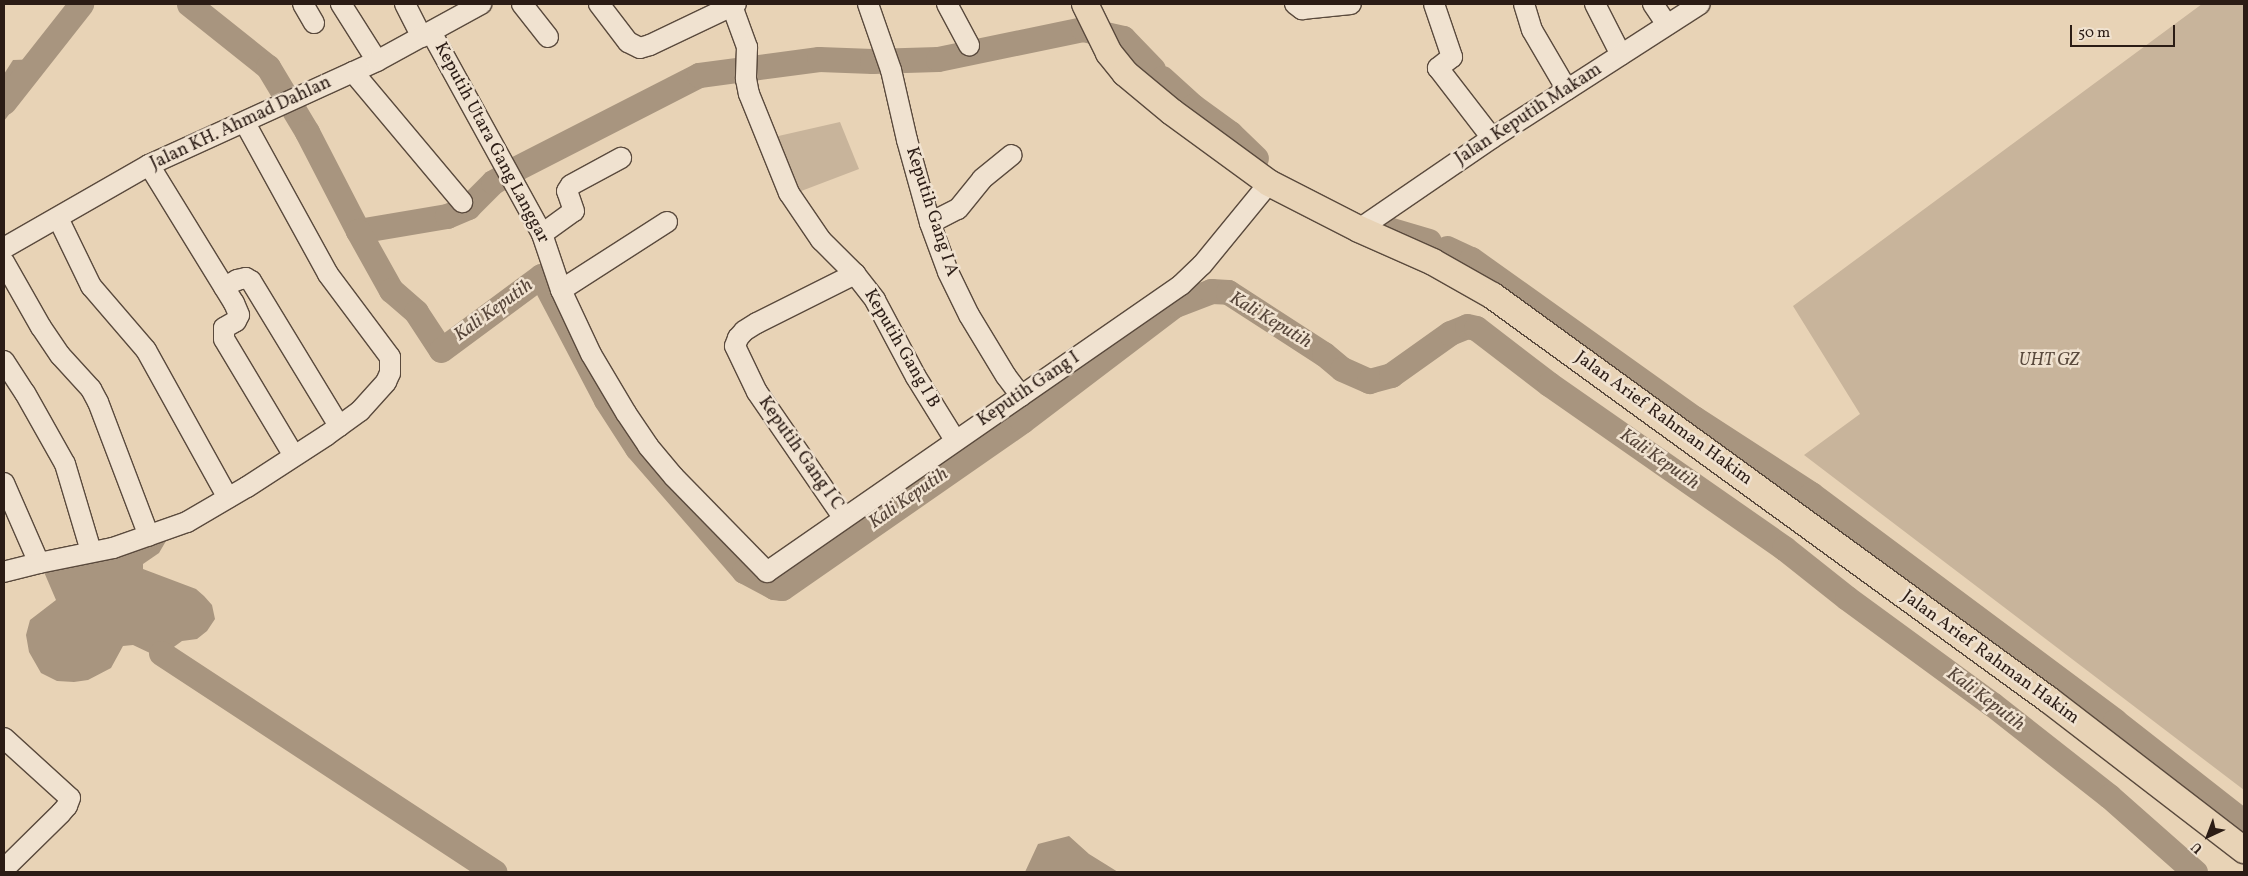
<!DOCTYPE html>
<html>
<head>
<meta charset="utf-8">
<style>
  body { margin:0 }
  #map { position:relative; width:2248px; height:876px; overflow:hidden; background:#e8d3b6; font-family:Vollkorn,serif }
  div>[style] { position:absolute }
  .green>* { inset:0; background:#c8b49b }
  .water>* { inset:0; background:#a8957f }
  .river>* { height:25px; margin:-12.5px; padding:0 12.5px; transform-origin:12.5px; border-radius:12.5px; background:#a8957f }
  .roads { filter:drop-shadow(1px 0 #5a4a3d) drop-shadow(-1px 0 #5a4a3d) drop-shadow(0 1px #5a4a3d) drop-shadow(0 -1px #5a4a3d) }
  .minor>* { height:20px; margin:-10px; padding:0 10px; transform-origin:10px; border-radius:10px; background:#f0e2d0 }
  .major>* { height:26px; margin:-13px; padding:0 13px; transform-origin:13px; border-radius:13px; background:#e8d3b6 }
  span { translate:-50% -50%; white-space:nowrap; text-align:center; line-height:1.15; -webkit-text-stroke:5px #f0e2d0; paint-order:stroke }
  .street-label { font-size:18px; color:#2b1c15 }
  .park-label { font-size:18px; color:#5a4a3d; font-style:italic }
  .water-label { font-size:19px; color:#57463a; font-style:italic }
  .frame { position:absolute; inset:0; border:5px solid #2b1c15; pointer-events:none }
  .north { position:absolute; left:2183px; top:811px; width:50px; height:50px; -webkit-text-stroke:4px #f0e2d0; paint-order:stroke; rotate:223deg; font-size:14px; font-weight:700; line-height:20px; text-align:center; color:#2b1c15 }
  .north::after { content:''; display:block; margin:auto; width:18px; height:22px; background:#2b1c15; clip-path:polygon(50% 0,100% 100%,50% 72%,0 100%) }
  .scale { position:absolute; left:2070px; top:25px; width:105px; height:22px; box-sizing:border-box; border:2px solid #2b1c15; border-top:0; padding-left:6px; font-size:15px; line-height:18px; white-space:nowrap; color:#2b1c15; -webkit-text-stroke:4px #f0e2d0; paint-order:stroke }
</style>
</head>
<body>
<div id="map">
  <div class="green">
    <i style="clip-path:polygon(2202px 4px,2244px 5px,2244px 790px,1804px 455px,1860px 414px,1793px 306px)"></i>
    <i style="clip-path:polygon(840px 122px,859px 169px,796px 193px,774px 137px)"></i>
  </div>
  <div class="water">
    <i style="clip-path:polygon(42px 59px,20px 100px,4px 121px,4px 74px,13px 60px)"></i>
    <i style="clip-path:polygon(166px 541px,159px 553px,143px 564px,143px 569px,196px 589px,204px 596px,212px 605px,215px 619px,207px 631px,197px 639px,182px 641px,171px 649px,159px 653px,152px 654px,133px 645px,123px 646px,111px 668px,88px 680px,74px 682px,57px 681px,41px 673px,29px 652px,26px 635px,30px 620px,56px 600px,44px 572px)"></i>
    <i style="clip-path:polygon(1069px 836px,1089px 854px,1118px 872px,1025px 872px,1038px 844px)"></i>
  </div>
  <div class="river">
    <i style="left:189px;top:4px;width:101px;rotate:38.6deg"></i>
    <i style="left:268px;top:67px;width:76px;rotate:59deg"></i>
    <i style="left:307px;top:132px;width:111px;rotate:62.7deg"></i>
    <i style="left:358px;top:231px;width:90px;rotate:-9.6deg"></i>
    <i style="left:447px;top:216px;width:23px;rotate:-23deg"></i>
    <i style="left:468px;top:207px;width:35px;rotate:-45deg"></i>
    <i style="left:493px;top:182px;width:28px;rotate:-30deg"></i>
    <i style="left:517px;top:168px;width:204px;rotate:-27.1deg"></i>
    <i style="left:699px;top:75px;width:121px;rotate:-7.6deg"></i>
    <i style="left:819px;top:59px;width:53px;rotate:2.2deg"></i>
    <i style="left:872px;top:61px;width:66px;rotate:-1.7deg"></i>
    <i style="left:938px;top:59px;width:148px;rotate:-11.7deg"></i>
    <i style="left:1083px;top:29px;width:41px;rotate:12.7deg"></i>
    <i style="left:1123px;top:38px;width:43px;rotate:45.9deg"></i>
    <i style="left:1162px;top:78px;width:42px;rotate:42.1deg"></i>
    <i style="left:1193px;top:106px;width:46px;rotate:36.1deg"></i>
    <i style="left:1230px;top:133px;width:36px;rotate:44deg"></i>
    <i style="left:4px;top:102px;width:125px;rotate:-51.8deg"></i>
    <i style="left:1378px;top:226px;width:53px;rotate:16.4deg"></i>
    <i style="left:358px;top:231px;width:68px;rotate:60.8deg"></i>
    <i style="left:391px;top:290px;width:33px;rotate:41deg"></i>
    <i style="left:416px;top:312px;width:45px;rotate:56.7deg"></i>
    <i style="left:441px;top:350px;width:124px;rotate:-36.5deg"></i>
    <i style="left:541px;top:276px;width:140px;rotate:62.3deg"></i>
    <i style="left:606px;top:400px;width:57px;rotate:57.1deg"></i>
    <i style="left:637px;top:448px;width:163px;rotate:49deg"></i>
    <i style="left:744px;top:571px;width:34px;rotate:28deg"></i>
    <i style="left:774px;top:587px;width:8px;rotate:7deg"></i>
    <i style="left:782px;top:588px;width:292px;rotate:-34.8deg"></i>
    <i style="left:1022px;top:421px;width:192px;rotate:-37.2deg"></i>
    <i style="left:1175px;top:305px;width:39px;rotate:-21deg"></i>
    <i style="left:1211px;top:291px;width:17px;rotate:3deg"></i>
    <i style="left:1228px;top:292px;width:114px;rotate:32.9deg"></i>
    <i style="left:1324px;top:354px;width:23px;rotate:40deg"></i>
    <i style="left:1342px;top:369px;width:30px;rotate:24deg"></i>
    <i style="left:1369px;top:381px;width:23px;rotate:-15deg"></i>
    <i style="left:1391px;top:375px;width:72px;rotate:-35.4deg"></i>
    <i style="left:1450px;top:333px;width:18px;rotate:-22deg"></i>
    <i style="left:1467px;top:326px;width:9px;rotate:13deg"></i>
    <i style="left:1476px;top:328px;width:92px;rotate:37.5deg"></i>
    <i style="left:1549px;top:384px;width:287px;rotate:34.9deg"></i>
    <i style="left:1784px;top:548px;width:80px;rotate:38.4deg"></i>
    <i style="left:1847px;top:598px;width:180px;rotate:36.2deg"></i>
    <i style="left:1992px;top:704px;width:149px;rotate:38.2deg"></i>
    <i style="left:2109px;top:796px;width:115px;rotate:41.5deg"></i>
    <i style="left:1447px;top:248px;width:26px;rotate:25deg"></i>
    <i style="left:1471px;top:259px;width:274px;rotate:35.5deg"></i>
    <i style="left:1694px;top:418px;width:140px;rotate:33deg"></i>
    <i style="left:1811px;top:494px;width:379px;rotate:36.7deg"></i>
    <i style="left:2115px;top:721px;width:164px;rotate:38.1deg"></i>
    <i style="left:161px;top:653px;width:399px;rotate:33.3deg"></i>
  </div>
  <div class="roads">
    <div class="minor">
      <i style="left:303px;top:4px;width:22px;rotate:60deg"></i>
      <i style="left:341px;top:4px;width:67px;rotate:57.7deg"></i>
      <i style="left:405px;top:4px;width:37px;rotate:63deg"></i>
      <i style="left:522px;top:4px;width:42px;rotate:51.8deg"></i>
      <i style="left:599px;top:4px;width:48px;rotate:52.7deg"></i>
      <i style="left:628px;top:42px;width:13px;rotate:27deg"></i>
      <i style="left:640px;top:48px;width:10px;rotate:-17deg"></i>
      <i style="left:650px;top:45px;width:95px;rotate:-25.5deg"></i>
      <i style="left:868px;top:4px;width:70px;rotate:70.8deg"></i>
      <i style="left:891px;top:70px;width:72px;rotate:77.1deg"></i>
      <i style="left:907px;top:140px;width:86px;rotate:74.5deg"></i>
      <i style="left:930px;top:223px;width:52px;rotate:69.8deg"></i>
      <i style="left:948px;top:272px;width:48px;rotate:64deg"></i>
      <i style="left:969px;top:315px;width:71px;rotate:58.8deg"></i>
      <i style="left:1006px;top:376px;width:25px;rotate:53deg"></i>
      <i style="left:947px;top:4px;width:47px;rotate:61.8deg"></i>
      <i style="left:1295px;top:4px;width:9px;rotate:36deg"></i>
      <i style="left:1302px;top:9px;width:49px;rotate:-5.8deg"></i>
      <i style="left:1434px;top:4px;width:56px;rotate:71.2deg"></i>
      <i style="left:1452px;top:57px;width:18px;rotate:142deg"></i>
      <i style="left:1438px;top:68px;width:88px;rotate:52.4deg"></i>
      <i style="left:1524px;top:4px;width:27px;rotate:73deg"></i>
      <i style="left:1532px;top:30px;width:69px;rotate:59.7deg"></i>
      <i style="left:1595px;top:4px;width:57px;rotate:63deg"></i>
      <i style="left:1653px;top:4px;width:25px;rotate:56deg"></i>
      <i style="left:732px;top:6px;width:44px;rotate:69.9deg"></i>
      <i style="left:747px;top:47px;width:32px;rotate:92deg"></i>
      <i style="left:746px;top:79px;width:15px;rotate:79deg"></i>
      <i style="left:749px;top:94px;width:107px;rotate:68deg"></i>
      <i style="left:789px;top:193px;width:57px;rotate:55.8deg"></i>
      <i style="left:821px;top:240px;width:48px;rotate:45deg"></i>
      <i style="left:855px;top:274px;width:33px;rotate:52deg"></i>
      <i style="left:875px;top:300px;width:87px;rotate:62deg"></i>
      <i style="left:916px;top:377px;width:74px;rotate:58.2deg"></i>
      <i style="left:431px;top:32px;width:230px;rotate:61.2deg"></i>
      <i style="left:542px;top:234px;width:59px;rotate:71.3deg"></i>
      <i style="left:561px;top:290px;width:71px;rotate:64.9deg"></i>
      <i style="left:591px;top:354px;width:69px;rotate:59.3deg"></i>
      <i style="left:626px;top:413px;width:40px;rotate:56deg"></i>
      <i style="left:648px;top:446px;width:40px;rotate:50deg"></i>
      <i style="left:674px;top:477px;width:133px;rotate:45.6deg"></i>
      <i style="left:767px;top:572px;width:504px;rotate:-34.73deg"></i>
      <i style="left:1181px;top:285px;width:29px;rotate:-44deg"></i>
      <i style="left:1202px;top:265px;width:106px;rotate:-50.7deg"></i>
      <i style="left:353px;top:72px;width:170px;rotate:50deg"></i>
      <i style="left:149px;top:165px;width:162px;rotate:58.4deg"></i>
      <i style="left:234px;top:303px;width:13px;rotate:67deg"></i>
      <i style="left:239px;top:315px;width:7px;rotate:117deg"></i>
      <i style="left:236px;top:321px;width:14px;rotate:150deg"></i>
      <i style="left:224px;top:328px;width:11px;rotate:90deg"></i>
      <i style="left:224px;top:339px;width:136px;rotate:59.1deg"></i>
      <i style="left:58px;top:218px;width:76px;rotate:64.1deg"></i>
      <i style="left:91px;top:286px;width:84px;rotate:49.3deg"></i>
      <i style="left:146px;top:350px;width:169px;rotate:61deg"></i>
      <i style="left:930px;top:223px;width:31px;rotate:-27deg"></i>
      <i style="left:958px;top:209px;width:38px;rotate:-51deg"></i>
      <i style="left:982px;top:179px;width:38px;rotate:-39deg"></i>
      <i style="left:1359px;top:229px;width:161px;rotate:-34.4deg"></i>
      <i style="left:1492px;top:138px;width:247px;rotate:-32.8deg"></i>
      <i style="left:542px;top:234px;width:39px;rotate:-36deg"></i>
      <i style="left:574px;top:211px;width:21px;rotate:-109deg"></i>
      <i style="left:567px;top:191px;width:7px;rotate:-56deg"></i>
      <i style="left:571px;top:185px;width:57px;rotate:-28.4deg"></i>
      <i style="left:4px;top:248px;width:167px;rotate:-29.8deg"></i>
      <i style="left:149px;top:165px;width:251px;rotate:-24.5deg"></i>
      <i style="left:377px;top:61px;width:119px;rotate:-28.7deg"></i>
      <i style="left:4px;top:262px;width:75px;rotate:60.4deg"></i>
      <i style="left:41px;top:327px;width:34px;rotate:56deg"></i>
      <i style="left:60px;top:355px;width:46px;rotate:47.6deg"></i>
      <i style="left:91px;top:389px;width:15px;rotate:62deg"></i>
      <i style="left:98px;top:402px;width:143px;rotate:69.2deg"></i>
      <i style="left:224px;top:287px;width:15px;rotate:-28deg"></i>
      <i style="left:237px;top:280px;width:9px;rotate:-13deg"></i>
      <i style="left:246px;top:278px;width:6px;rotate:31deg"></i>
      <i style="left:251px;top:281px;width:170px;rotate:58.7deg"></i>
      <i style="left:561px;top:290px;width:126px;rotate:-32.7deg"></i>
      <i style="left:4px;top:361px;width:38px;rotate:57deg"></i>
      <i style="left:25px;top:393px;width:81px;rotate:60.6deg"></i>
      <i style="left:65px;top:464px;width:91px;rotate:73.4deg"></i>
      <i style="left:4px;top:483px;width:87px;rotate:66.4deg"></i>
      <i style="left:39px;top:563px;width:36px;rotate:166deg"></i>
      <i style="left:843px;top:517px;width:152px;rotate:-124.5deg"></i>
      <i style="left:757px;top:392px;width:51px;rotate:-115.6deg"></i>
      <i style="left:735px;top:346px;width:9px;rotate:-69deg"></i>
      <i style="left:738px;top:338px;width:9px;rotate:-49deg"></i>
      <i style="left:744px;top:331px;width:15px;rotate:-32deg"></i>
      <i style="left:757px;top:323px;width:110px;rotate:-26.6deg"></i>
      <i style="left:39px;top:563px;width:76px;rotate:-11.5deg"></i>
      <i style="left:113px;top:548px;width:78px;rotate:-19.4deg"></i>
      <i style="left:187px;top:522px;width:69px;rotate:-30.3deg"></i>
      <i style="left:247px;top:487px;width:95px;rotate:-33deg"></i>
      <i style="left:327px;top:435px;width:41px;rotate:-36deg"></i>
      <i style="left:360px;top:411px;width:39px;rotate:-48deg"></i>
      <i style="left:386px;top:382px;width:10px;rotate:-66deg"></i>
      <i style="left:390px;top:373px;width:16px;rotate:-90deg"></i>
      <i style="left:390px;top:357px;width:104px;rotate:-126.8deg"></i>
      <i style="left:328px;top:274px;width:172px;rotate:-118.8deg"></i>
      <i style="left:4px;top:738px;width:89px;rotate:42.3deg"></i>
      <i style="left:70px;top:798px;width:9px;rotate:111deg"></i>
      <i style="left:67px;top:806px;width:9px;rotate:131deg"></i>
      <i style="left:61px;top:813px;width:80px;rotate:135.5deg"></i>
    </div>
    <div class="major">
      <i style="left:1085px;top:4px;width:55px;rotate:63.9deg"></i>
      <i style="left:1109px;top:53px;width:26px;rotate:51deg"></i>
      <i style="left:1125px;top:73px;width:61px;rotate:39.7deg"></i>
      <i style="left:1172px;top:112px;width:120px;rotate:36.2deg"></i>
      <i style="left:1269px;top:183px;width:101px;rotate:27.1deg"></i>
      <i style="left:1359px;top:229px;width:81px;rotate:24deg"></i>
      <i style="left:1433px;top:262px;width:69px;rotate:29.5deg"></i>
      <i style="left:1493px;top:296px;width:687px;rotate:36deg"></i>
      <i style="left:2049px;top:700px;width:246px;rotate:37.6deg"></i>
    </div>
  </div>
  <div class="street-label">
    <span style="left:1529px;top:115px;rotate:-33deg">Jalan Keputih Makam</span>
    <span style="left:241px;top:124px;rotate:-25deg">Jalan KH. Ahmad Dahlan</span>
    <span style="left:491px;top:143px;rotate:62deg">Keputih Utara Gang Langgar</span>
    <span style="left:931px;top:212px;rotate:72deg">Keputih Gang I A</span>
    <span style="left:901px;top:349px;rotate:60deg">Keputih Gang I B</span>
    <span style="left:1029px;top:390px;rotate:-34deg">Keputih Gang I</span>
    <span style="left:1663px;top:419px;rotate:36deg">Jalan Arief Rahman Hakim</span>
    <span style="left:800px;top:454px;rotate:55deg">Keputih Gang I C</span>
    <span style="left:1990px;top:658px;rotate:36deg">Jalan Arief Rahman Hakim</span>
  </div>
  <div class="park-label">
    <span style="left:2049px;top:361px">UHT GZ</span>
  </div>
  <div class="water-label">
    <span style="left:494px;top:311px;rotate:-36deg">Kali Keputih</span>
    <span style="left:1270px;top:321px;rotate:31deg">Kali Keputih</span>
    <span style="left:1659px;top:460px;rotate:35deg">Kali Keputih</span>
    <span style="left:909px;top:499px;rotate:-35deg">Kali Keputih</span>
    <span style="left:1985px;top:700px;rotate:37deg">Kali Keputih</span>
  </div>
  <div class="frame"></div>
  <div class="north">U</div>
  <div class="scale">50 m</div>
</div>
</body>
</html>
